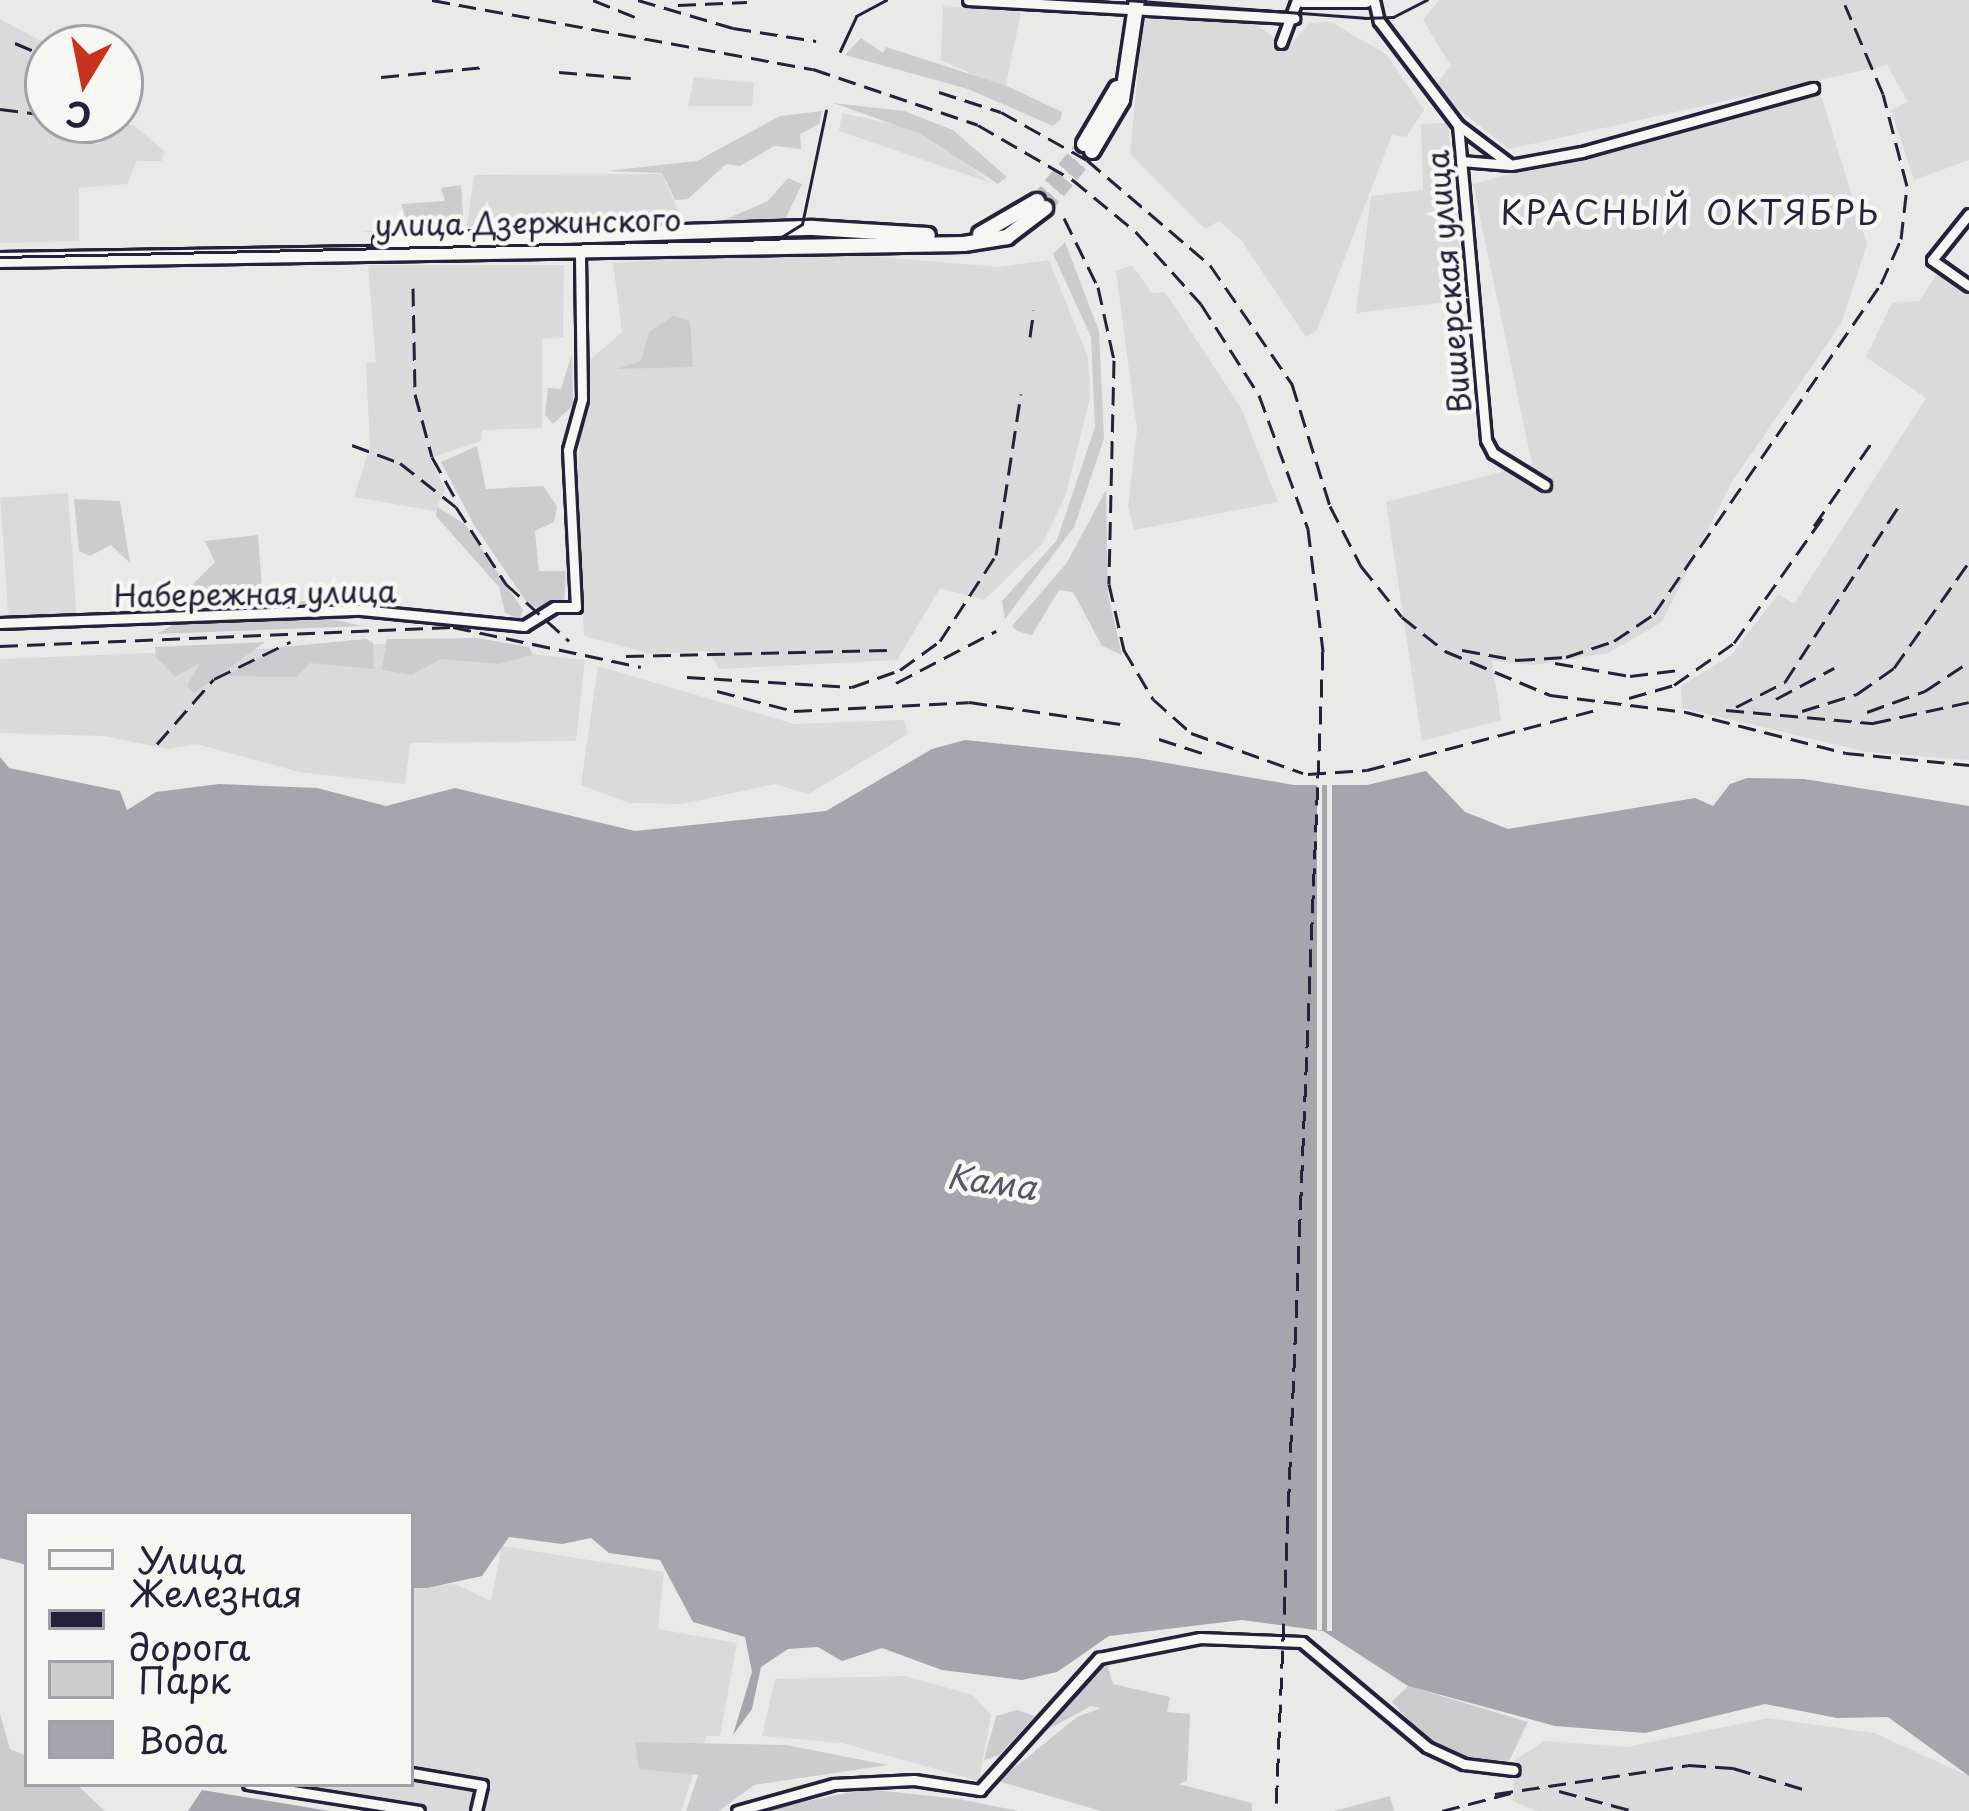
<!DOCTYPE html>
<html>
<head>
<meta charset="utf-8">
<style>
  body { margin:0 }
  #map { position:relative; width:1969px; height:1811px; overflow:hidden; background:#e9e9e7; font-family:"Playpen Sans",sans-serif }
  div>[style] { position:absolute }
  .built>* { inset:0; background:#dadada; transform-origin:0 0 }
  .green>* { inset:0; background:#ccccce; transform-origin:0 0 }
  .water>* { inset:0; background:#a5a5ac }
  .pier>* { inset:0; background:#e9e9e7; transform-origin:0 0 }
  .major-tunnel>* { height:14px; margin-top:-7px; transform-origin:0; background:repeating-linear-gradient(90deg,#c1c1c5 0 14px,transparent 0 21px) }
  .roads { filter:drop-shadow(3px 0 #22223b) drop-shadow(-3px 0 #22223b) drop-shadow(0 3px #22223b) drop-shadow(0 -3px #22223b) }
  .minor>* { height:9px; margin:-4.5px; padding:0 4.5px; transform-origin:4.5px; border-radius:4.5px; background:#f6f6f2 }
  .major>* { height:14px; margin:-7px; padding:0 7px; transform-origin:7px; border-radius:7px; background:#f6f6f2 }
  .tram>* { height:3px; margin:-1.5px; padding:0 1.5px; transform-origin:1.5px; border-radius:1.5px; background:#22223b }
  .rail>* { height:3px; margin-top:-1.5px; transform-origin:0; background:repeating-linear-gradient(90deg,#22223b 0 18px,transparent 0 27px) }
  span { translate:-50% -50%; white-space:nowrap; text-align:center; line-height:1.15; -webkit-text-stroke:9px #f6f6f2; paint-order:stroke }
  .street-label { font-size:30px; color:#22223b }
  .neighbourhood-label { font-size:33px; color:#22223b; letter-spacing:3px }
  .water-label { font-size:33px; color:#565668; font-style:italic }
  .legend { position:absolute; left:24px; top:1511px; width:390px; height:276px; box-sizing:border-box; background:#f6f6f2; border:3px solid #a1a1a9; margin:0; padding:15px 21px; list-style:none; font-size:36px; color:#22223b }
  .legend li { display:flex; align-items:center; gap:24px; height:60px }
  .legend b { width:60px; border:3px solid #a1a1a9 }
  .north { position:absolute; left:24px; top:24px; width:120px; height:120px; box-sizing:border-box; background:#f6f6f2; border:3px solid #a1a1a9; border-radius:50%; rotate:190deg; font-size:33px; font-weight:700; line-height:48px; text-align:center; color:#22223b }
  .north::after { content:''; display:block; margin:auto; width:42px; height:54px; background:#c8321e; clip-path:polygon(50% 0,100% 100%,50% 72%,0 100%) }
</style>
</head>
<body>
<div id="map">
  <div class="built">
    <i style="clip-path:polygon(1439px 0,1969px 0,1969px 160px,1914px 180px,1891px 110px,1908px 102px,1887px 65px,1509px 149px,1442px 96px,1437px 83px,1451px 66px,1423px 20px)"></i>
    <i style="clip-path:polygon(943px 6px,1021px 12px,1005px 89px,941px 60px)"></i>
    <i style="clip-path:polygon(0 19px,54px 48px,48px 120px,134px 125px,164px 151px,162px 161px,137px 161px,127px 184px,79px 188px,79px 241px,0 243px)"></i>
    <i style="clip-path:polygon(1143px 19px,1255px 23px,1287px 48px,1310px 23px,1331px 22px,1386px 54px,1424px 110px,1406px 137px,1392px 135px,1317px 330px,1306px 337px,1241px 240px,1219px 221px,1205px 229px,1130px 154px)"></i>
    <i style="clip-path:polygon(694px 77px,754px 83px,752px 106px,688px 106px)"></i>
    <i style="clip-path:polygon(1819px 89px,1867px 244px,1841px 324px,1731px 483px,1662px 622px,1608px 653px,1533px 665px,1492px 661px,1501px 720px,1422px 741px,1386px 502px,1532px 464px,1473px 184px)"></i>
    <i style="clip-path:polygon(842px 113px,927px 132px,991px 183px,839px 131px)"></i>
    <i style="clip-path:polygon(1448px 123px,1464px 300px,1356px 313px,1371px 196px,1423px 190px,1421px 124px)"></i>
    <i style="clip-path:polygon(662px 174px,680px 214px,671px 222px,517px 227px,514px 218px,467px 227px,474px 175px)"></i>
    <i style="clip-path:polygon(806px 251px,998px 267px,1049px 260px,1088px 357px,1090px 398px,1065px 497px,1042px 544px,984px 600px,940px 588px,897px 660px,719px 669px,708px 651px,651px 654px,584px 636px,577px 478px,586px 363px,622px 332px,613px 263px)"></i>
    <i style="clip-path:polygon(368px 265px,564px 265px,563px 337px,542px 339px,542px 428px,482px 430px,481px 441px,430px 458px,445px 489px,435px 511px,354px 497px,370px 447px,366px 363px,376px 362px)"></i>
    <i style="clip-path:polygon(1132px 265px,1152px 293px,1165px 292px,1241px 408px,1278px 502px,1134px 530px,1128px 506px,1137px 430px,1116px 271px)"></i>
    <i style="clip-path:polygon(1938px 272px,1969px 291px,1969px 760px,1867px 752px,1682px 708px,1681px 686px,1730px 656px,1778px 594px,1794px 604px,1926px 398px,1866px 357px,1892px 303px,1919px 301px)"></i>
    <i style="left:68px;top:493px;width:121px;height:68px;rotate:86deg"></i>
    <i style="clip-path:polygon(427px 642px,585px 660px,576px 741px,410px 743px,405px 784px,299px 772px,197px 744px,168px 749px,104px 736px,0 733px,0 659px)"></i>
    <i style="clip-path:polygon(598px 666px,794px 724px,904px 720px,908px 734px,809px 794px,774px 784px,682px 804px,629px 803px,581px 785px)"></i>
    <i style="clip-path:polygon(502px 1546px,664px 1572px,658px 1629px,737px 1643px,720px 1736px,706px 1736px,681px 1811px,412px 1811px,237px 1784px,411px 1784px,411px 1588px,455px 1584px,491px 1601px)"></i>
    <i style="clip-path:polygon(905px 1676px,973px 1695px,991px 1715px,979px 1781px,842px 1743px,762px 1736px,775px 1679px)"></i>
    <i style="clip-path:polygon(1768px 1718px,1874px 1733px,1969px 1776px,1969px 1811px,1537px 1811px,1513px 1801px,1515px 1760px,1544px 1741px,1627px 1747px)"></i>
  </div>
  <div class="green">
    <i style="clip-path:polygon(861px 38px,883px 53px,886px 47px,1007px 86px,1062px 112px,1061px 119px,1053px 126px,968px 89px,845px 55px)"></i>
    <i style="clip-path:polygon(833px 103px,904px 111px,953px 130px,1007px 177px,998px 184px,921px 134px)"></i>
    <i style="clip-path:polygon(822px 111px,819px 124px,800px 134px,801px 149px,774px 146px,740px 166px,726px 164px,688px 199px,675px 200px,662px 173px,607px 171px,697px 161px,780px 116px)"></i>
    <i style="clip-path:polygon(788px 178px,802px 184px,784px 222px,722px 221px,768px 201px)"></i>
    <i style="clip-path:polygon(461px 185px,464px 229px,361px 232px,399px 229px,402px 204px,445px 201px,441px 188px)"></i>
    <i style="clip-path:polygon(1065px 242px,1099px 331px,1104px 439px,1074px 527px,1005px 619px,1002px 601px,1057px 540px,1095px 427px,1091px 337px,1053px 254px)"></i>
    <i style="clip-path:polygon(673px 316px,690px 321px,693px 367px,617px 369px,641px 361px,649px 332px)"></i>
    <i style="clip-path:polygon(572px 354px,573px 405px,553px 424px,545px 415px,548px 388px,561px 389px)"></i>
    <i style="clip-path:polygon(477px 446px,486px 489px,543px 486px,557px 506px,554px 522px,535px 531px,539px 571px,566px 571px,564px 602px,542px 610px,528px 604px,474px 525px,441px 462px)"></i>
    <i style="clip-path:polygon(1106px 490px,1108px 594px,1122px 655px,1102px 646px,1073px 592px,1059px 590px,1032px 635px,1017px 631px,1012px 626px,1066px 564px)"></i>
    <i style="clip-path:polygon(74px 499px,120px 501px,130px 563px,111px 545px,90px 556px,79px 551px)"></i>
    <i style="clip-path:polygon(437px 507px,465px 524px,523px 610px,520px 619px,505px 613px,499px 587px,436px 516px)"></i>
    <i style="clip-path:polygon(258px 535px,263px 600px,249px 606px,257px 610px,181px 615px,180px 597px,215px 562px,205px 541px)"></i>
    <i style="clip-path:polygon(377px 593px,383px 597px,374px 604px,270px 605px)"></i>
    <i style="clip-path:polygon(328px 618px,362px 626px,157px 634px,174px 624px)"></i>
    <i style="clip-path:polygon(478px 638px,529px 647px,533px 655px,499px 664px,442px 659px,411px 675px,382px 670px,387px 639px)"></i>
    <i style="clip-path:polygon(366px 639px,373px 643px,374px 669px,310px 663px,297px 677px,225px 676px,281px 647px)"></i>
    <i style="clip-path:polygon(265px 642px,194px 693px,187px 686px,200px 663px,175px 677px,156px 657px,155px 647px)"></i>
    <i style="clip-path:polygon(1106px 1661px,1113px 1684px,1170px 1697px,1167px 1712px,1190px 1714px,1187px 1781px,1179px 1784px,1252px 1803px,1252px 1811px,1101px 1811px,998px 1781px,1077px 1717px,1101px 1708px,1091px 1706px,1045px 1731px)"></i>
    <i style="clip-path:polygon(1408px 1686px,1528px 1722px,1509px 1761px,1465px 1758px,1421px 1734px,1392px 1702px)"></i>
    <i style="clip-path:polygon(1017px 1710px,1035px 1716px,999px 1755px,984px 1760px,996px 1716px)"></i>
    <i style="clip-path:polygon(0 1714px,10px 1749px,27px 1756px,27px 1784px,76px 1784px,105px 1811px,0 1811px)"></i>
    <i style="clip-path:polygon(635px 1742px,786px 1745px,888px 1765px,754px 1785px,719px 1811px,686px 1811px,698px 1775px,639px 1769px)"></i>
    <i style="clip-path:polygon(866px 1789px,959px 1799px,1018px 1811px,759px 1811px)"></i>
    <i style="left:1390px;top:1796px;width:16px;height:80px;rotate:75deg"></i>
  </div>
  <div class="water">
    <i style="clip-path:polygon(965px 740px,1138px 758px,1294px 785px,1367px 785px,1426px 771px,1465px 812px,1508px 829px,1695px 798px,1713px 806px,1730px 784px,1747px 778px,1804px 779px,1969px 806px,1969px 1776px,1888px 1717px,1837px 1718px,1765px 1704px,1645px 1733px,1555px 1726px,1408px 1686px,1323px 1631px,1242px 1620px,1109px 1636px,1057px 1672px,1022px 1680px,942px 1670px,882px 1648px,842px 1661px,818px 1647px,788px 1649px,761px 1667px,752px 1709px,733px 1735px,752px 1672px,745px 1637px,693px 1622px,660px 1560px,609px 1553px,591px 1538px,562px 1544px,509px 1537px,482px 1576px,427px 1588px,411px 1588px,411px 1514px,27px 1514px,27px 1565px,0 1558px,0 757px,9px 768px,120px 791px,127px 810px,156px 792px,219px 784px,317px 788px,386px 806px,455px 788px,635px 831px,826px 811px,932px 749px)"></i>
    <i style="clip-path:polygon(202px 1790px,329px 1811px,188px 1811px)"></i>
  </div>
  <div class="pier">
    <i style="left:1317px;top:781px;width:5px;height:849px"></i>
    <i style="left:1327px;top:781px;width:5px;height:850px"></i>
  </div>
  <div class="major-tunnel">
    <i style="left:1037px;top:201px;width:74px;rotate:-50.5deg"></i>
    <i style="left:1045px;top:208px;width:74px;rotate:-50.5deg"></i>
  </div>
  <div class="roads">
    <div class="minor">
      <i style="left:968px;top:0;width:327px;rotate:3.2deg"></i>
      <i style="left:1374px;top:0;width:22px;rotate:77deg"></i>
      <i style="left:1379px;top:21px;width:131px;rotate:52.8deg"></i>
      <i style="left:1458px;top:125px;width:316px;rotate:84.9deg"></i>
      <i style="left:1486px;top:440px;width:15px;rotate:62deg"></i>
      <i style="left:1493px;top:453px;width:61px;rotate:31.6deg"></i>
      <i style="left:1281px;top:43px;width:46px;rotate:-69.6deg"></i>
      <i style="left:1458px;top:125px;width:66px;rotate:37deg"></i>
      <i style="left:1461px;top:161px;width:50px;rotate:4.6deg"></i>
      <i style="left:1511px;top:165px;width:72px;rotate:-10.4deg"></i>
      <i style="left:1582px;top:152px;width:240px;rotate:-15.5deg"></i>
      <i style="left:1969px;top:214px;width:59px;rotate:128.8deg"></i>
      <i style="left:1932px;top:260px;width:45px;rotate:35.1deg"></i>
      <i style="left:0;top:623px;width:361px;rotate:-2.1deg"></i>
      <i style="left:361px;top:610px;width:164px;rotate:5.6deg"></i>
      <i style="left:524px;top:626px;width:36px;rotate:-32deg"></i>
      <i style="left:555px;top:607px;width:21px"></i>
      <i style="left:576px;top:607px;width:157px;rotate:-92.9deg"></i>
      <i style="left:568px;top:450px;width:53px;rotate:-74.6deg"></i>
      <i style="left:582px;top:399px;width:149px;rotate:-90.8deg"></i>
      <i style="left:411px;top:1773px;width:72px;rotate:9.6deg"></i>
      <i style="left:482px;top:1785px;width:27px;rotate:103deg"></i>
      <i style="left:248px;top:1784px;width:173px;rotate:9deg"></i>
      <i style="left:737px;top:1811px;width:101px;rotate:-15.6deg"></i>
      <i style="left:834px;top:1784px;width:80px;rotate:-2.9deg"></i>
      <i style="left:914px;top:1780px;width:67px;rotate:8.6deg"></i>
      <i style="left:980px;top:1790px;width:178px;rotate:-48deg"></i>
      <i style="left:1099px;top:1658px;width:103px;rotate:-11.2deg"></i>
      <i style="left:1200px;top:1638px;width:102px;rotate:2.2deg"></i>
      <i style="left:1302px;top:1642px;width:163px;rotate:40deg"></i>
      <i style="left:1427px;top:1747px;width:41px;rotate:24.7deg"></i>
      <i style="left:1464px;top:1764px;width:50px;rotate:6.8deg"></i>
    </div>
    <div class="major">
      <i style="left:1303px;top:0;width:63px"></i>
      <i style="left:1084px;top:144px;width:65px;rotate:-59.5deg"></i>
      <i style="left:1092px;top:151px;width:59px;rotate:-59.5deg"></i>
      <i style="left:1122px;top:100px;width:101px;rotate:-81.5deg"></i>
      <i style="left:980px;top:234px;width:66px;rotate:-30.1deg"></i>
      <i style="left:381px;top:242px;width:432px;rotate:-1.9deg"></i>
      <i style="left:813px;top:228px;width:115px;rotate:3.5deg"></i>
      <i style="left:0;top:260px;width:964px;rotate:-0.95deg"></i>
      <i style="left:964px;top:244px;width:44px;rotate:-9.2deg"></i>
      <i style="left:1007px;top:237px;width:48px;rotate:-37.3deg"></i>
    </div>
  </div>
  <div class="tram">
    <i style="left:1127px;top:0;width:238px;rotate:4.3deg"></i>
    <i style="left:1364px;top:18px;width:29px;rotate:-2deg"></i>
    <i style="left:1393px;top:17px;width:38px;rotate:-27deg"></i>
    <i style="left:840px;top:51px;width:38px;rotate:-65deg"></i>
    <i style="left:856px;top:16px;width:34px;rotate:-28deg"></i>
    <i style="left:0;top:257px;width:778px;rotate:-1.33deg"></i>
    <i style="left:778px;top:239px;width:28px;rotate:-32deg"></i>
    <i style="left:802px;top:224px;width:116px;rotate:-78.1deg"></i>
  </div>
  <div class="rail">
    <i style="left:432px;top:0;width:387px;rotate:10.3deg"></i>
    <i style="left:813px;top:69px;width:174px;rotate:18.7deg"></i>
    <i style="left:978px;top:125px;width:110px;rotate:30.1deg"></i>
    <i style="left:1073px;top:180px;width:82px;rotate:39.5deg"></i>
    <i style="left:1136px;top:232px;width:97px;rotate:47.9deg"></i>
    <i style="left:1201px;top:304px;width:108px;rotate:57.5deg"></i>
    <i style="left:1259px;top:395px;width:143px;rotate:69.9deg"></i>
    <i style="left:1308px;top:529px;width:124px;rotate:83deg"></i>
    <i style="left:1323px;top:652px;width:1160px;rotate:92.32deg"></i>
    <i style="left:593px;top:0;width:45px;rotate:22deg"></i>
    <i style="left:638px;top:0;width:99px;rotate:16.4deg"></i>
    <i style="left:733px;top:28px;width:84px;rotate:8.9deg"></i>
    <i style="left:678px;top:5px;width:69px;rotate:-2.5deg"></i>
    <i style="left:15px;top:43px;width:36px;rotate:23deg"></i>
    <i style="left:559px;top:72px;width:72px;rotate:4.8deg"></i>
    <i style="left:381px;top:77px;width:104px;rotate:-5.5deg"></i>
    <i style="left:939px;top:92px;width:65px;rotate:17.9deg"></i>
    <i style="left:1001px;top:112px;width:98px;rotate:29.2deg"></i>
    <i style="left:1087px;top:160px;width:162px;rotate:40.5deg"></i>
    <i style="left:1210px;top:265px;width:145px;rotate:55.4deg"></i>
    <i style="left:1292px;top:384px;width:128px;rotate:72.7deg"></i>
    <i style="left:1330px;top:506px;width:68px;rotate:62.7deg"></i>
    <i style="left:1361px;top:566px;width:65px;rotate:51.2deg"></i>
    <i style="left:1402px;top:617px;width:55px;rotate:38.3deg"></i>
    <i style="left:1445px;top:651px;width:114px;rotate:22.7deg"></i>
    <i style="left:1550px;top:695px;width:137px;rotate:7.1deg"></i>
    <i style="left:1686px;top:712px;width:165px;rotate:14.4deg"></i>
    <i style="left:1846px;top:753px;width:124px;rotate:5.6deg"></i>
    <i style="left:0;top:109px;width:48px;rotate:7.1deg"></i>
    <i style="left:1064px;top:218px;width:77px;rotate:63.8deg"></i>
    <i style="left:1098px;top:287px;width:75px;rotate:77.6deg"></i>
    <i style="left:1114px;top:360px;width:224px;rotate:91.3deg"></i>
    <i style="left:1109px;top:584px;width:68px;rotate:77.2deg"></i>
    <i style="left:1124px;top:650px;width:57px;rotate:59.4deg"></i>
    <i style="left:1153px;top:699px;width:51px;rotate:41.8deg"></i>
    <i style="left:1191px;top:733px;width:119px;rotate:19.7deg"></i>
    <i style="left:413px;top:288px;width:106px;rotate:88.9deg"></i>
    <i style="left:415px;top:394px;width:65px;rotate:74.9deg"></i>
    <i style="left:432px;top:457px;width:45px;rotate:60.6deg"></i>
    <i style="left:1030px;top:337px;width:27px;rotate:-82deg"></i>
    <i style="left:352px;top:445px;width:51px;rotate:20.6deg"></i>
    <i style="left:400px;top:463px;width:71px;rotate:38.2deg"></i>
    <i style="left:456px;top:507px;width:92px;rotate:57deg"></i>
    <i style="left:506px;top:584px;width:85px;rotate:42.1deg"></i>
    <i style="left:1814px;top:526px;width:102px;rotate:-55.4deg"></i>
    <i style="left:0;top:646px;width:453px;rotate:-2.4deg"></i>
    <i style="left:453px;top:627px;width:192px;rotate:12deg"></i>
    <i style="left:1462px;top:650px;width:56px;rotate:10.3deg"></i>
    <i style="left:1517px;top:660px;width:49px;rotate:-3.5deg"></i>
    <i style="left:1566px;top:657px;width:51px;rotate:-18.4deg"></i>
    <i style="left:1614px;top:641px;width:48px;rotate:-34deg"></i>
    <i style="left:1654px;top:614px;width:401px;rotate:-55.5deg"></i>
    <i style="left:1881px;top:284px;width:49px;rotate:-66deg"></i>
    <i style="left:1901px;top:239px;width:53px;rotate:-83.5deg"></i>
    <i style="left:1907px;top:186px;width:95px;rotate:-104.6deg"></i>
    <i style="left:1883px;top:94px;width:97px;rotate:-113.1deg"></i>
    <i style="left:626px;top:656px;width:261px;rotate:-1.3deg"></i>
    <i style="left:1555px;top:663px;width:76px;rotate:9.8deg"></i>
    <i style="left:1630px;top:676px;width:49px;rotate:-7deg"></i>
    <i style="left:687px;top:677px;width:165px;rotate:3.5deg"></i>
    <i style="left:852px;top:687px;width:51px;rotate:-19.5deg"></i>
    <i style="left:900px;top:670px;width:49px;rotate:-35.9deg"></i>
    <i style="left:940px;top:641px;width:103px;rotate:-56.9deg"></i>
    <i style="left:996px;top:555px;width:163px;rotate:-81.2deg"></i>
    <i style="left:896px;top:683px;width:113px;rotate:-27.5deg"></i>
    <i style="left:717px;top:691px;width:80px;rotate:14.6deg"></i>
    <i style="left:794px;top:711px;width:175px;rotate:-2.9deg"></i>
    <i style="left:969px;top:702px;width:153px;rotate:8.3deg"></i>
    <i style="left:1629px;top:698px;width:47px;rotate:-16.1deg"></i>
    <i style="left:1674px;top:685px;width:73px;rotate:-35deg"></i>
    <i style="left:1734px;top:643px;width:156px;rotate:-54.7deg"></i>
    <i style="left:1776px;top:699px;width:66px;rotate:-28.1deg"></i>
    <i style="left:1736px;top:707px;width:55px;rotate:-27deg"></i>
    <i style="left:1785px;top:682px;width:213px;rotate:-57.1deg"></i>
    <i style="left:1726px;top:710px;width:148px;rotate:5.1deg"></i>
    <i style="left:1873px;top:723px;width:98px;rotate:-12.3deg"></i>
    <i style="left:1802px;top:711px;width:58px;rotate:-17.2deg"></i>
    <i style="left:1857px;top:694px;width:45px;rotate:-35.1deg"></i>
    <i style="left:1894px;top:668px;width:130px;rotate:-54.7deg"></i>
    <i style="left:1867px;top:712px;width:62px;rotate:-19.9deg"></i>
    <i style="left:1925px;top:691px;width:53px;rotate:-33.4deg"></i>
    <i style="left:1159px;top:739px;width:52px;rotate:18.1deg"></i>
    <i style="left:157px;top:744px;width:86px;rotate:-48.8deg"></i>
    <i style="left:214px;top:679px;width:85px;rotate:-26deg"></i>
    <i style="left:1308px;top:774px;width:59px;rotate:-3.9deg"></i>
    <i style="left:1367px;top:770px;width:241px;rotate:-14.7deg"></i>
    <i style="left:1559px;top:1791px;width:77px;rotate:15.1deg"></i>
    <i style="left:1495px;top:1794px;width:195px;rotate:-8.5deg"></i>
    <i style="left:1688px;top:1765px;width:45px;rotate:3.8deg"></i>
    <i style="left:1733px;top:1768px;width:73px;rotate:16.7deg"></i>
    <i style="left:1442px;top:1811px;width:71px;rotate:-14.6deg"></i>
  </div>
  <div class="street-label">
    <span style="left:528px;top:222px;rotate:-1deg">улица Дзержинского</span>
    <span style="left:1448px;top:282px;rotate:-95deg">Вишерская улица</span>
    <span style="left:255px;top:593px;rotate:-1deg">Набережная улица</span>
  </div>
  <div class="neighbourhood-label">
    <span style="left:1691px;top:212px">КРАСНЫЙ ОКТЯБРЬ</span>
  </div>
  <div class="water-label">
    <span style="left:992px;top:1181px;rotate:8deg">Кама</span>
  </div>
  <ul class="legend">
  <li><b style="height:15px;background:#f6f6f2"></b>Улица</li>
  <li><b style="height:15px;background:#22223b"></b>Железная дорога</li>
  <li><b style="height:33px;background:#ccccce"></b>Парк</li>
  <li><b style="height:33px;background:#a5a5ac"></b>Вода</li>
  </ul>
  <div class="north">С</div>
</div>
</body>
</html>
